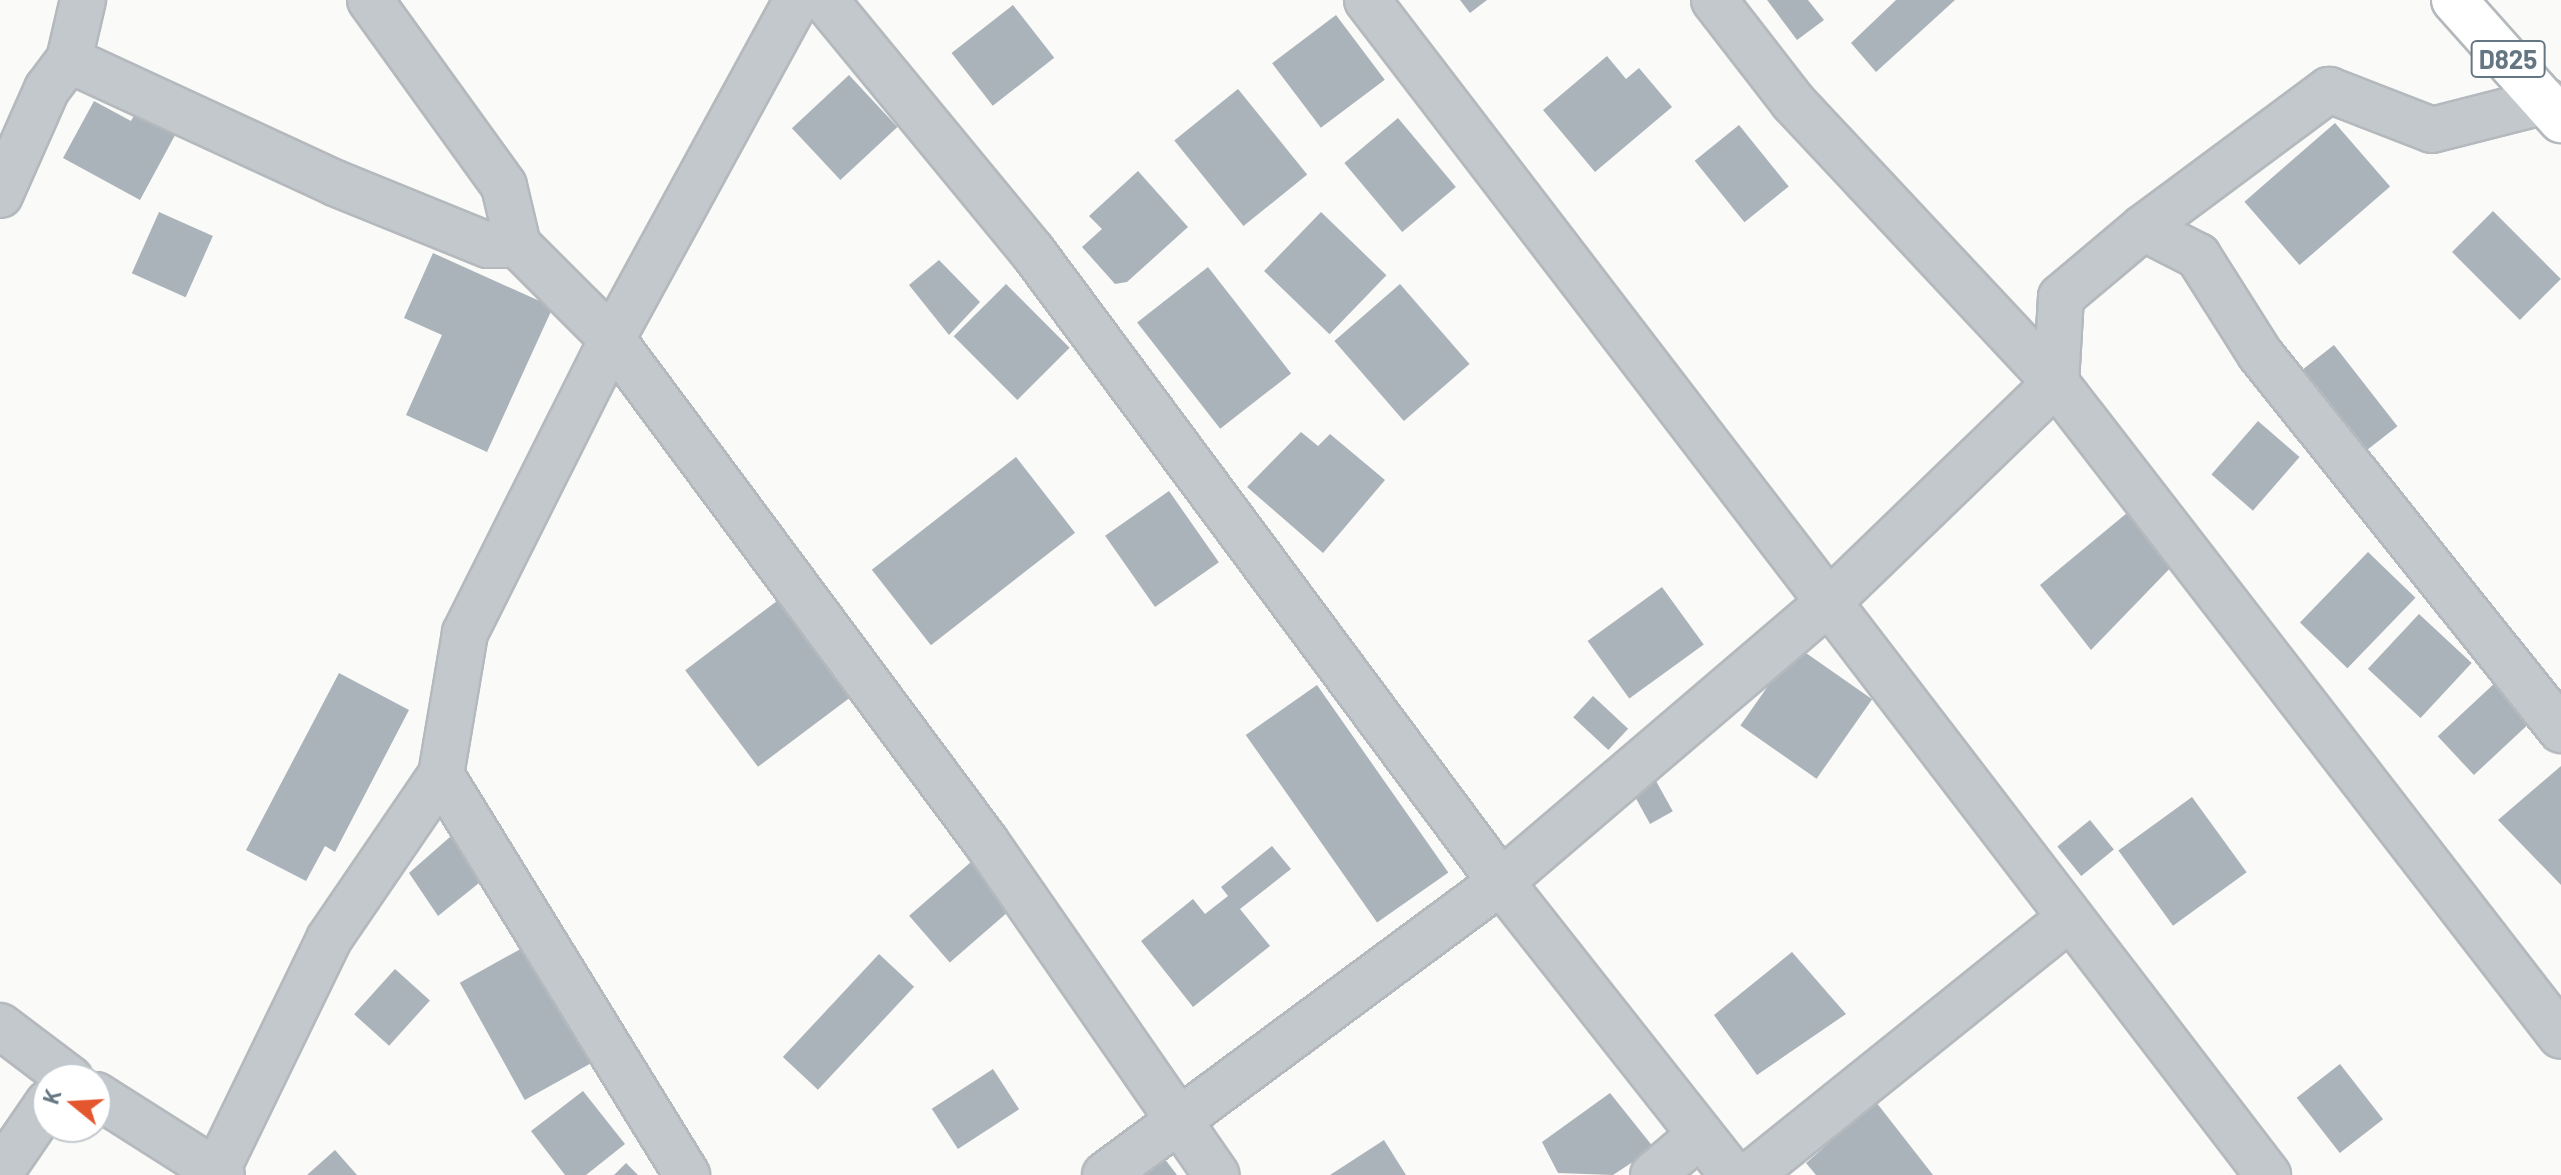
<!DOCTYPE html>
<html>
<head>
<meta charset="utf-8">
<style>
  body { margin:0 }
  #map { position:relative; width:2561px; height:1175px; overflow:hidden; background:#fafaf8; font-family:Barlow,sans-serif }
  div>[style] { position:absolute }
  .building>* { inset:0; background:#aab3b9; transform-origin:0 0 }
  .roads { filter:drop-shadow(2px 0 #b4b9bd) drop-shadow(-2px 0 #b4b9bd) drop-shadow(0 2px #b4b9bd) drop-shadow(0 -2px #b4b9bd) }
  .street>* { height:44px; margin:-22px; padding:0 22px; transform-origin:22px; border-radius:22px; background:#c3c8cc }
  .highway>* { height:44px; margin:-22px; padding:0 22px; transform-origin:22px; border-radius:22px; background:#fff }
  span { translate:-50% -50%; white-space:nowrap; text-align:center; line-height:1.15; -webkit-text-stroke:8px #fff; paint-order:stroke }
  .shield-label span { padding:2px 6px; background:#fff; border:2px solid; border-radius:6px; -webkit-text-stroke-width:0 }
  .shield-label { font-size:26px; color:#657683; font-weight:700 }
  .north { position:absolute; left:32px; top:1063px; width:80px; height:80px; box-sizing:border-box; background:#fff; border:2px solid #c1c8cd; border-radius:50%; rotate:288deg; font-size:22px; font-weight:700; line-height:32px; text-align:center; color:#657683 }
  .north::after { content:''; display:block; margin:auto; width:28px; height:36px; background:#e4572e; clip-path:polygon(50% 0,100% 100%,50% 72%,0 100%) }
</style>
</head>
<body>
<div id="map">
  <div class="building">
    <i style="clip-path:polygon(1460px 0,1487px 0,1470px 13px)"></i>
    <i style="clip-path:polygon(1767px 0,1808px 0,1824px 20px,1797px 40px)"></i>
    <i style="clip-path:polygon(1896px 0,1955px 0,1876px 72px,1851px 43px)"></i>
    <i style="left:1013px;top:5px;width:67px;height:78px;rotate:52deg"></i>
    <i style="left:1336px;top:15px;width:81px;height:80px;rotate:53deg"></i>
    <i style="clip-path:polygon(1607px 56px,1626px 79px,1639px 68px,1672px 107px,1595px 172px,1543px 110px)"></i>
    <i style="left:849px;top:75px;width:71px;height:78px;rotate:47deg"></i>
    <i style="left:1238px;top:89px;width:110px;height:82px;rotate:51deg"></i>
    <i style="clip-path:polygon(94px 101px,131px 121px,140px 104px,180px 126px,140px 200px,63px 158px)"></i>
    <i style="left:1398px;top:118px;width:90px;height:70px;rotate:50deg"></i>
    <i style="left:2335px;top:123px;width:84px;height:120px;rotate:49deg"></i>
    <i style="left:1739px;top:125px;width:79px;height:57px;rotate:51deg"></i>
    <i style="clip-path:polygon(1138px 171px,1188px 227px,1127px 282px,1115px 284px,1082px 247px,1102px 229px,1089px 216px)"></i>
    <i style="left:2493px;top:211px;width:96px;height:58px;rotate:45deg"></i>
    <i style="left:159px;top:212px;width:59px;height:67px;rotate:24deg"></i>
    <i style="left:1321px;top:212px;width:91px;height:82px;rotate:44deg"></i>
    <i style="clip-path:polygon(433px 253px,553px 307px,487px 452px,406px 415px,442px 335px,404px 318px)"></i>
    <i style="clip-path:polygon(939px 260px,980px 302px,949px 335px,909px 285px)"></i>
    <i style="left:1208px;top:267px;width:135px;height:90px;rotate:52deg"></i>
    <i style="left:1006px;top:284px;width:90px;height:74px;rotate:45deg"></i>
    <i style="left:1400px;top:284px;width:106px;height:87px;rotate:49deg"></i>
    <i style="left:2334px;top:345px;width:103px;height:39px;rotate:52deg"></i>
    <i style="left:2258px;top:421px;width:55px;height:71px;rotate:41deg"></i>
    <i style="clip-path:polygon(1301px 432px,1318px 446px,1330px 434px,1385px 480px,1323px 553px,1247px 487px)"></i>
    <i style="left:1016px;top:457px;width:96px;height:183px;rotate:52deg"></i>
    <i style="left:1169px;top:491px;width:87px;height:78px;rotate:55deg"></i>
    <i style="clip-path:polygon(2133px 508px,2179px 559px,2091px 650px,2040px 585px)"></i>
    <i style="left:2368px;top:552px;width:66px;height:98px;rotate:44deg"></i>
    <i style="left:1662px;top:587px;width:71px;height:92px;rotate:54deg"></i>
    <i style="left:777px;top:601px;width:121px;height:115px;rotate:53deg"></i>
    <i style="left:2419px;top:614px;width:72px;height:75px;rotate:43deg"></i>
    <i style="left:1796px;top:646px;width:93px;height:97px;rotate:35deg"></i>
    <i style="clip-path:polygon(339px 673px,409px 710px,335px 852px,325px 846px,306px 881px,246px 850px)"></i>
    <i style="left:2497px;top:681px;width:53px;height:81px;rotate:47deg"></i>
    <i style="left:1317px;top:685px;width:229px;height:87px;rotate:55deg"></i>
    <i style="left:1593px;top:696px;width:48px;height:29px;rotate:43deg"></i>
    <i style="clip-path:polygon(2561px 766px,2561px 885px,2498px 820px)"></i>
    <i style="left:1651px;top:772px;width:45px;height:26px;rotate:61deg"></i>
    <i style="left:2192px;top:797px;width:93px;height:91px;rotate:54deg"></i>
    <i style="left:2090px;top:820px;width:38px;height:42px;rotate:51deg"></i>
    <i style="clip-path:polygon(459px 829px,489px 875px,438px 916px,409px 873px)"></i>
    <i style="clip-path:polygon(1272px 846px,1291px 869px,1240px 909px,1270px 946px,1193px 1007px,1141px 941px,1193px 899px,1205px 914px,1228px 896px,1221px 887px)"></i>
    <i style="left:971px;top:862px;width:62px;height:82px;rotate:49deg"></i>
    <i style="left:535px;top:941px;width:134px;height:86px;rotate:61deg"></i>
    <i style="clip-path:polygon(1792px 952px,1846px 1014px,1757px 1075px,1714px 1015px)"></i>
    <i style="left:879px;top:954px;width:48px;height:141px;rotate:43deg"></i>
    <i style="left:395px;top:969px;width:47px;height:61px;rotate:42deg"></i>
    <i style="left:2340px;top:1064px;width:70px;height:55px;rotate:52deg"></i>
    <i style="left:993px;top:1069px;width:48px;height:73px;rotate:57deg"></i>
    <i style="clip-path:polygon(583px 1091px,625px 1144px,586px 1175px,565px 1175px,531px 1131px)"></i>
    <i style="clip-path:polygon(1610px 1093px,1654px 1148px,1613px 1175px,1558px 1173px,1542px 1142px)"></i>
    <i style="clip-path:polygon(1876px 1102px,1933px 1175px,1816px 1175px,1806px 1163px)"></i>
    <i style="clip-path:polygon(1384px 1140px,1406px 1175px,1330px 1175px)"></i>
    <i style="clip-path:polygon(335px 1150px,357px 1175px,307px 1175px)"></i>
    <i style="clip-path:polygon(1158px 1150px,1177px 1175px,1123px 1175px)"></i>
    <i style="clip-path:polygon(626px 1163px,638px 1175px,614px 1175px)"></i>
  </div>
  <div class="roads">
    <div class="street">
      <i style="left:370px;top:0;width:229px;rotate:54.2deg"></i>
      <i style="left:504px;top:186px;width:61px;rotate:76.7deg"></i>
      <i style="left:518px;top:245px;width:133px;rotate:45deg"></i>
      <i style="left:612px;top:339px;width:627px;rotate:53.37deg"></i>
      <i style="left:986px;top:842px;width:405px;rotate:55.3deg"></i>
      <i style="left:825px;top:0;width:325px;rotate:50.5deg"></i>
      <i style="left:1032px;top:251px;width:786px;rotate:53.38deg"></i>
      <i style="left:1501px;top:882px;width:373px;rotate:51.7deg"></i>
      <i style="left:1367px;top:0;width:1481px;rotate:52.52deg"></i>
      <i style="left:1714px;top:0;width:129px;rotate:52.2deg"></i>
      <i style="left:1793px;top:102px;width:385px;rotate:46.9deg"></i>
      <i style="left:2056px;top:383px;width:825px;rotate:52.28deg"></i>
      <i style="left:69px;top:60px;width:293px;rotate:24.8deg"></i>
      <i style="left:335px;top:183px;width:165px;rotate:22.1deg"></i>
      <i style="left:488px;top:245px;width:30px"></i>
      <i style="left:0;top:195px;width:116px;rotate:-66.1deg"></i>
      <i style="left:47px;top:89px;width:36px;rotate:-53deg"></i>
      <i style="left:69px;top:60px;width:62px;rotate:-76.9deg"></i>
      <i style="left:2143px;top:228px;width:232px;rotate:-36.6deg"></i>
      <i style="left:2329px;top:90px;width:110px;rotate:21.2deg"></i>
      <i style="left:2432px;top:130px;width:118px;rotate:-14.3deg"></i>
      <i style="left:441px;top:775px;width:470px;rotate:58.4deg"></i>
      <i style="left:0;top:1026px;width:88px;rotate:37.1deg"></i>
      <i style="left:96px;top:1095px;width:149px;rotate:32.4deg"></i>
      <i style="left:218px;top:1168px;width:254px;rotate:-64.1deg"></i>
      <i style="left:329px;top:939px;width:199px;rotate:-55.7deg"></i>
      <i style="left:441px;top:775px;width:144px;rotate:-80.4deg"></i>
      <i style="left:465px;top:633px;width:329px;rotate:-63.4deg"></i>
      <i style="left:612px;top:339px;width:386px;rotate:-61.4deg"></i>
      <i style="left:0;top:1173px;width:85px;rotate:-55.6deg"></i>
      <i style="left:1105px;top:1175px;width:493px;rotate:-36.5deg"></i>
      <i style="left:1501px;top:882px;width:435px;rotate:-40.5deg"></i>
      <i style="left:1832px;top:599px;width:311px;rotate:-44deg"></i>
      <i style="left:2056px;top:383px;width:86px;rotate:-86.7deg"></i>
      <i style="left:2061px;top:297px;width:107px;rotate:-40.1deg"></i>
      <i style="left:2143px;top:228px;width:62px;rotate:27deg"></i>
      <i style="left:2198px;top:256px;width:116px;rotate:57.7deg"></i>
      <i style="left:2260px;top:354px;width:482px;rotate:51.3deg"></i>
      <i style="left:1653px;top:1175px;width:62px;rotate:-40.4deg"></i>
      <i style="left:1750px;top:1175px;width:408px;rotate:-38.8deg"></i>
    </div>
    <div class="highway">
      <i style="left:2454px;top:0;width:161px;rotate:48.3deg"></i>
    </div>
  </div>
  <div class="shield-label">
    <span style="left:2508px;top:59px">D825</span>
  </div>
  <div class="north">K</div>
</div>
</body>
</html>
